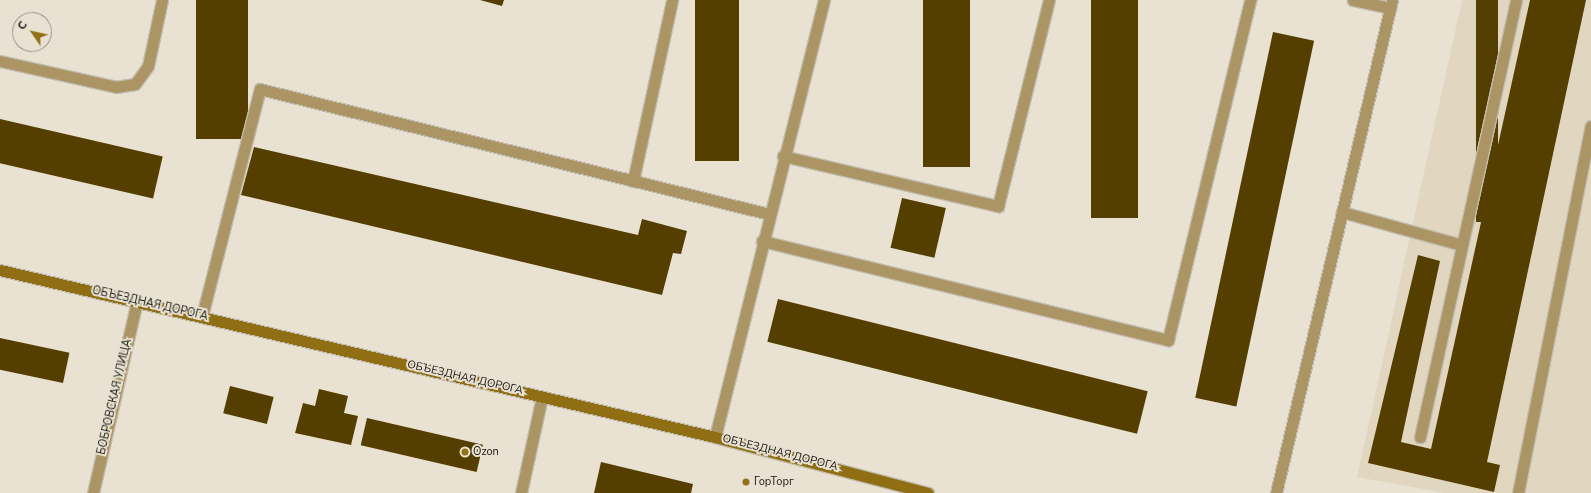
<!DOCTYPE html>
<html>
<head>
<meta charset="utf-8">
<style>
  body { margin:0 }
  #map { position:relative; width:1591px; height:493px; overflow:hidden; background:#e9e2d3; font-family:"Nunito Sans",sans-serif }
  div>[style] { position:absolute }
  .built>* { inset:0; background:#e1d7c1 }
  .building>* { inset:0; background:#553f00; transform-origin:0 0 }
  .roads { filter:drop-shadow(1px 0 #c3bdb0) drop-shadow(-1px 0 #c3bdb0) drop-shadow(0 1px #c3bdb0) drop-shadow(0 -1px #c3bdb0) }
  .service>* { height:11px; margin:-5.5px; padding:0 5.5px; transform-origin:5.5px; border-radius:5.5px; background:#ab9564 }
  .minor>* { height:11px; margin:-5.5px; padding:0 5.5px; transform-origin:5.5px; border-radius:5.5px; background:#ab9564 }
  .tertiary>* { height:11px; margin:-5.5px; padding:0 5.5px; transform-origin:5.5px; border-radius:5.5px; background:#ab9564 }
  .secondary>* { height:11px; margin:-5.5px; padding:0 5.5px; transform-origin:5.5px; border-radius:5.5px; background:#8f6e14 }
  .dots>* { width:11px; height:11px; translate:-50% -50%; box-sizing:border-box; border:2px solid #e9e2d3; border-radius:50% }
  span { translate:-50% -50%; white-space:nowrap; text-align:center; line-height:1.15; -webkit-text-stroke:4px #e9e2d3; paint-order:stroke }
  .street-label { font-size:11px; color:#16140f }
  .poi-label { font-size:11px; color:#16140f }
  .left { translate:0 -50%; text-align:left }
  .north { position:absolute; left:12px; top:12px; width:40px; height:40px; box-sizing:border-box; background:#e9e2d3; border:1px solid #959085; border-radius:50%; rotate:304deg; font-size:11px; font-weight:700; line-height:16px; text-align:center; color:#16140f }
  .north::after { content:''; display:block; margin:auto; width:14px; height:18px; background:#917016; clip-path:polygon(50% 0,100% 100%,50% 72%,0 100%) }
</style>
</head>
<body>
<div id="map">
  <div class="built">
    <i style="clip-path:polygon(1462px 0,1591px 0,1591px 493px,1445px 493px,1357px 477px)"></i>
  </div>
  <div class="building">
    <i style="left:196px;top:0;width:52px;height:139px"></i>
    <i style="clip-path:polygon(480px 0,504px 0,502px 6px)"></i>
    <i style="left:695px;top:0;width:44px;height:161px"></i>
    <i style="left:923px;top:0;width:47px;height:167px"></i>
    <i style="left:1091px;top:0;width:47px;height:218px"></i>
    <i style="left:1476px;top:0;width:22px;height:222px"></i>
    <i style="clip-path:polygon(1530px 0,1586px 0,1487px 462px,1500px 465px,1494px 492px,1368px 463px,1418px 255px,1440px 261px,1401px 442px,1431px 449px)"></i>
    <i style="left:1273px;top:32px;width:42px;height:374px;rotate:12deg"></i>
    <i style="left:0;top:119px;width:167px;height:43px;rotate:13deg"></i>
    <i style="clip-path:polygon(254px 147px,638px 235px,642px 219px,687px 231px,681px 254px,673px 253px,662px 295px,241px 195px)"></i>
    <i style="left:902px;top:198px;width:45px;height:51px;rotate:13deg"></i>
    <i style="left:778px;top:299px;width:381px;height:44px;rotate:14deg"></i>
    <i style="left:0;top:338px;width:71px;height:31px;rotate:12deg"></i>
    <i style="left:230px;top:386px;width:45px;height:28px;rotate:14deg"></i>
    <i style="clip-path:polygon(319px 389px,348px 396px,344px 413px,358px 416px,351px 445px,295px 433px,303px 403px,315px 406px)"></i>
    <i style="left:367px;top:418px;width:119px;height:28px;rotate:13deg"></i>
    <i style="clip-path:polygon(601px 462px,693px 484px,691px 493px,594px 493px)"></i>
  </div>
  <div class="roads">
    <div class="service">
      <i style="left:1353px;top:0;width:38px;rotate:12deg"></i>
      <i style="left:0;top:61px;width:119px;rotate:12.6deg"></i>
      <i style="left:116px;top:87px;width:19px;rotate:-9deg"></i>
      <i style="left:135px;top:84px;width:22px;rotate:-54deg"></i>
      <i style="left:148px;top:66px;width:67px;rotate:-78deg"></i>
      <i style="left:783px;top:156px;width:221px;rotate:13.1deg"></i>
      <i style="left:998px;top:206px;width:212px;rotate:-76.1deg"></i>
      <i style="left:633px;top:181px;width:185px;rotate:-77.8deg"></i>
      <i style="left:1342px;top:212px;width:124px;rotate:15.4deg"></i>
      <i style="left:762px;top:241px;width:418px;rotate:13.7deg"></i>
      <i style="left:1168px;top:340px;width:350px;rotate:-76.4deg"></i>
      <i style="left:202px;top:316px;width:234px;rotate:-75.7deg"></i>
      <i style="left:260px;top:89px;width:524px;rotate:13.8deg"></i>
      <i style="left:715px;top:437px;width:450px;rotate:-76deg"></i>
      <i style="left:1420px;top:437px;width:447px;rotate:-77.6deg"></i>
      <i style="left:1518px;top:493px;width:374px;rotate:-78.8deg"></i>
    </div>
    <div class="minor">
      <i style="left:93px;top:493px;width:197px;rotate:-77.1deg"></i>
      <i style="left:521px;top:493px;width:98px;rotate:-77.7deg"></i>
    </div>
    <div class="tertiary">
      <i style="left:1276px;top:493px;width:506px;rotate:-76.76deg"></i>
    </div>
    <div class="secondary">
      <i style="left:0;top:270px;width:734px;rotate:13.15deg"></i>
      <i style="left:715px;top:437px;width:220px;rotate:14.7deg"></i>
    </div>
  </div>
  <div class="dots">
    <i style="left:465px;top:452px;background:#917016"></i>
    <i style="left:746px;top:482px;background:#917016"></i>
  </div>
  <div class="street-label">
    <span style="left:150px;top:304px;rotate:13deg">ОБЪЕЗДНАЯ ДОРОГА</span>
    <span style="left:465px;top:378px;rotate:13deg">ОБЪЕЗДНАЯ ДОРОГА</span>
    <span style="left:115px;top:397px;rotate:-77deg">БОБРОВСКАЯ УЛИЦА</span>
    <span style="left:780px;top:453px;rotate:14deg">ОБЪЕЗДНАЯ ДОРОГА</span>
  </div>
  <div class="poi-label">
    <span class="left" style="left:473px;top:452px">Ozon</span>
    <span class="left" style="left:754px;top:482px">ГорТорг</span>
  </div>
  <div class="north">С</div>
</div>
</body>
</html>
